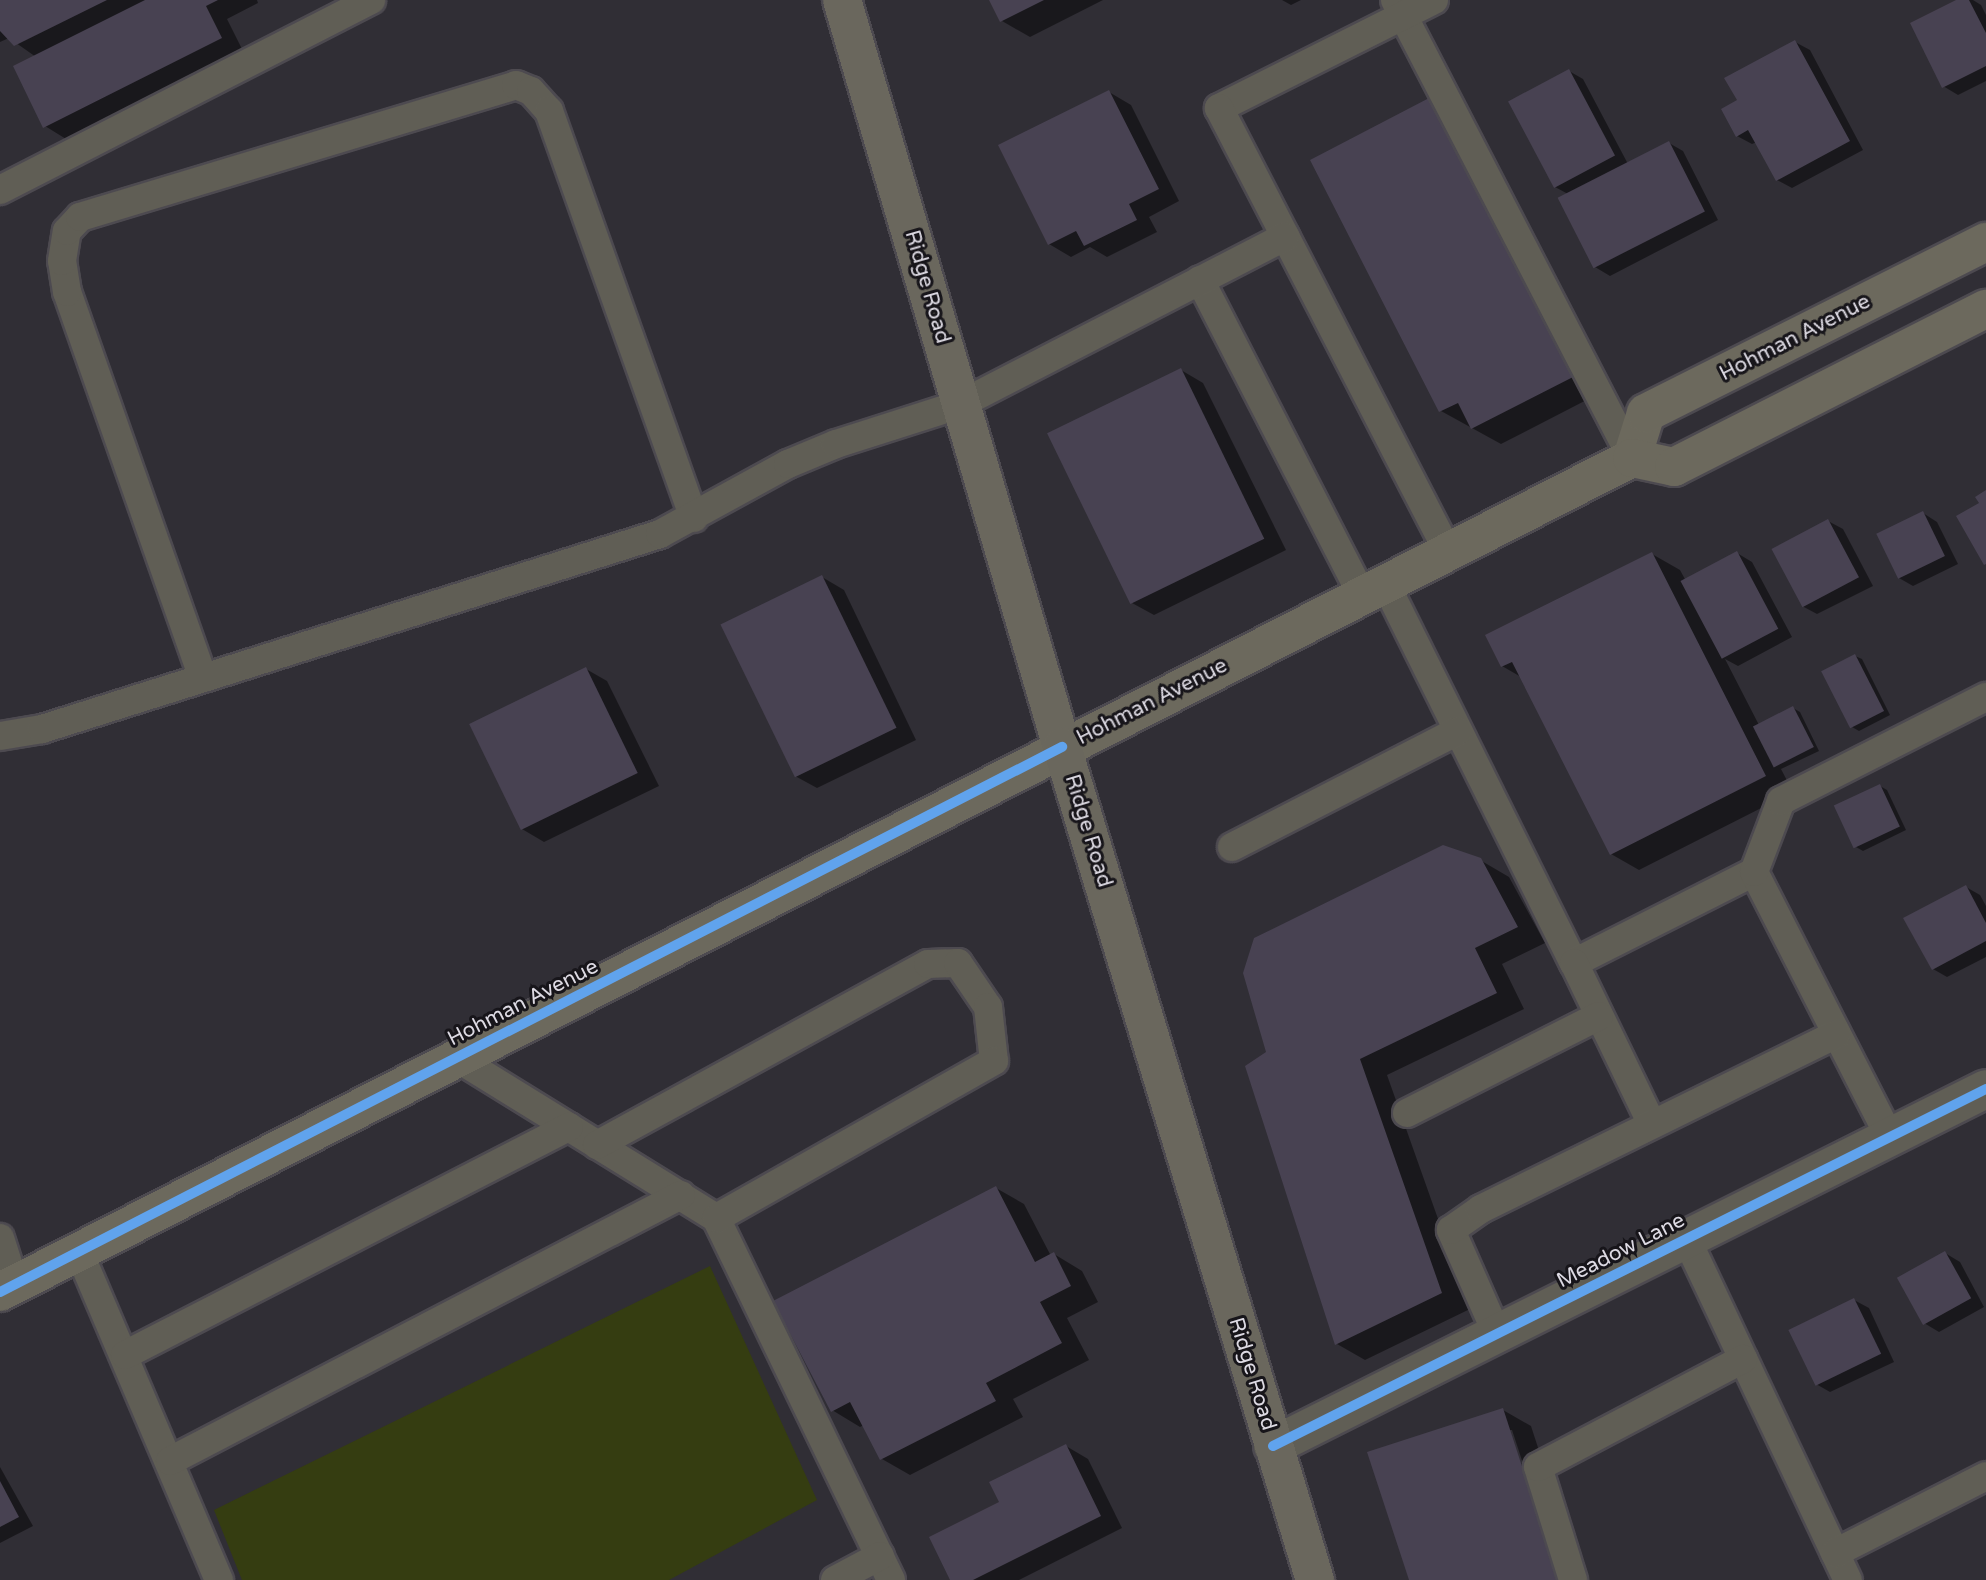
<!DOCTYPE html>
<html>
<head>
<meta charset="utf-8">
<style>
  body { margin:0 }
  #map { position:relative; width:1986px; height:1580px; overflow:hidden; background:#302e35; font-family:"Varela Round",sans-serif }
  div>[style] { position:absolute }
  .green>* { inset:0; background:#353d11 }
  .shadow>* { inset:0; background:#0007 }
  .building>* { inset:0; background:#484252; transform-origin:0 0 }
  .roads { filter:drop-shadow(2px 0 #4d4a50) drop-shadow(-2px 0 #4d4a50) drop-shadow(0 2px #4d4a50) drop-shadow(0 -2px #4d4a50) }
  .lane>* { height:28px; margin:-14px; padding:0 14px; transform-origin:14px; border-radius:14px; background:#605e55 }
  .street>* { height:38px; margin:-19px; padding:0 19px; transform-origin:19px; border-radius:19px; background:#605e55 }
  .secondary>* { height:38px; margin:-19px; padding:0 19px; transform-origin:19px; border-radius:19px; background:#6c695d }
  .primary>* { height:38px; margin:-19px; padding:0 19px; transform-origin:19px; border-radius:19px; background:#6a675d }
  .cycleway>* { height:10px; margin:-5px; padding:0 5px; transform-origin:5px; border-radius:5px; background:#60a3ed }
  span { translate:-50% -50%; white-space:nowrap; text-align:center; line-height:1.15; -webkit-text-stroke:6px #17151a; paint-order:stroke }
  .street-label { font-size:21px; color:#dddae3 }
</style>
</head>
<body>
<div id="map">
  <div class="green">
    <i style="clip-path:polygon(710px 1266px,817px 1500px,669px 1580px,242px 1580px,214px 1510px)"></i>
  </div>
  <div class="shadow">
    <i style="clip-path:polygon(0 0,257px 0,258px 3px,227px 19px,243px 51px,66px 139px,45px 126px,36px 57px,9px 38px,0 42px)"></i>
    <i style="clip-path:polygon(991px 0,1103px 0,1030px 37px,1002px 21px)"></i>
    <i style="clip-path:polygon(1282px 0,1301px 0,1291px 5px)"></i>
    <i style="clip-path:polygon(1959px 0,1973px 0,1981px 5px,1986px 15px,1986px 81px,1958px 95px,1943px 86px)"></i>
    <i style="clip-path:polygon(1795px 42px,1810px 50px,1863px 150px,1792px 188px,1777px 180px,1757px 142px,1752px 144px,1737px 136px,1739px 101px)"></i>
    <i style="clip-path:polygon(1569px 71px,1583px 79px,1628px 164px,1669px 143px,1683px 151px,1718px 220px,1610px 276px,1595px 267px,1568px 194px,1555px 187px)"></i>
    <i style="clip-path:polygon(1109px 92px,1131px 105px,1179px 201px,1149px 217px,1157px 232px,1107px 257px,1090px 247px,1071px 257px,1049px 244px)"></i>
    <i style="clip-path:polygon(1312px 160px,1602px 392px,1501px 444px,1441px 411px)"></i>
    <i style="clip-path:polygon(1181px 370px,1203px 383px,1286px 550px,1154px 615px,1132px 603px)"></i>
    <i style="clip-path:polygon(1923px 513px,1937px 522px,1958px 564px,1913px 586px,1899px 578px)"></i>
    <i style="clip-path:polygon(1828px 521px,1843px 529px,1873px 586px,1817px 614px,1802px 606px)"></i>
    <i style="clip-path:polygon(1737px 553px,1752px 562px,1792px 637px,1738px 666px,1725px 659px,1759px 725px,1793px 708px,1800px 712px,1819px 751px,1781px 769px,1793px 792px,1639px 870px,1611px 854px,1521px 677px,1502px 666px,1652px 554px,1680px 570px,1686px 581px)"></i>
    <i style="clip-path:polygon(822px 577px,844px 590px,916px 740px,817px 788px,795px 776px)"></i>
    <i style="clip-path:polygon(1855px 656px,1862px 659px,1890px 715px,1859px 731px,1852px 727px)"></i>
    <i style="clip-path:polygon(586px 669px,607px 681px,659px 786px,544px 842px,522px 829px)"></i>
    <i style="clip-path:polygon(1880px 786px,1887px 790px,1906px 830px,1863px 851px,1856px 847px,1836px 807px)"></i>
    <i style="clip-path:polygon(1480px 860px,1509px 877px,1545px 943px,1502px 964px,1524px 1009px,1387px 1075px,1470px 1309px,1365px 1360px,1337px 1344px,1268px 1052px)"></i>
    <i style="clip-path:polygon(1966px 887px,1980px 895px,1986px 906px,1986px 957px,1947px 977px,1933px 969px)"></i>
    <i style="clip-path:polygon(996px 1188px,1024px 1204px,1051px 1256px,1054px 1254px,1082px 1271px,1098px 1302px,1067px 1318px,1089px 1360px,1013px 1399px,1023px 1417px,910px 1475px,882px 1459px,864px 1425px,860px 1427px,832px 1410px)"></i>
    <i style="clip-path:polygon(1945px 1253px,1960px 1262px,1984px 1307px,1939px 1332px,1924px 1323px)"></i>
    <i style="clip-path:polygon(1854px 1300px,1869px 1308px,1894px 1362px,1830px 1392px,1816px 1384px)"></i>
    <i style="clip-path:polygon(1503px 1410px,1531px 1426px,1581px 1580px,1561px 1580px,1512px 1430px,1508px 1430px,1557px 1580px,1411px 1580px)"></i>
    <i style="clip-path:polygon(1066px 1446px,1088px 1459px,1122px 1528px,1019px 1580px,952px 1580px,1001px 1503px)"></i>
    <i style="clip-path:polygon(0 1467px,33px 1526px,0 1543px)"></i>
  </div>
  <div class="building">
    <i style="clip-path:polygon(0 0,107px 0,14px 46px,0 31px)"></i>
    <i style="clip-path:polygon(145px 0,218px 0,206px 6px,222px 38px,43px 128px,13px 66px)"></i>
    <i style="clip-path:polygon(989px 0,1044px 0,1000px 22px)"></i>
    <i style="clip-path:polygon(1956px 0,1969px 0,1986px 33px,1986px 66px,1942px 88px,1910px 23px)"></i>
    <i style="clip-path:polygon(1795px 40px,1850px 141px,1776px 181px,1748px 130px,1736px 137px,1721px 109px,1737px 100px,1724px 78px)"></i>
    <i style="left:1569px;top:69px;width:98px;height:69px;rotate:62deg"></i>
    <i style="clip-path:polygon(1109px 90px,1159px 189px,1129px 204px,1137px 220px,1084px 246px,1076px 231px,1048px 245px,998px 145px)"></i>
    <i style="clip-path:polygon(1431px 97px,1575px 376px,1471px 429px,1458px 403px,1439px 412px,1310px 160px)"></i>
    <i style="left:1669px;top:141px;width:79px;height:125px;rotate:63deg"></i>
    <i style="left:1181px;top:368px;width:190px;height:149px;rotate:64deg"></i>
    <i style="clip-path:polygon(1986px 490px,1986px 564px,1984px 565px,1956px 516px,1979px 503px,1975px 497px)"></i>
    <i style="left:1923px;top:511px;width:50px;height:52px;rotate:64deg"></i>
    <i style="left:1828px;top:519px;width:66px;height:64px;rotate:62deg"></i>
    <i style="left:1737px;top:551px;width:88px;height:64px;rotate:62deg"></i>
    <i style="clip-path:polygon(1652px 552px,1766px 776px,1610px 855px,1512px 662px,1501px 667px,1485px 635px)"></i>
    <i style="left:822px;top:575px;width:170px;height:113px;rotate:64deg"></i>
    <i style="left:1855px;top:654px;width:64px;height:38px;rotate:63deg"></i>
    <i style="left:586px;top:667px;width:118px;height:130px;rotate:64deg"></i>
    <i style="left:1793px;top:706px;width:46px;height:45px;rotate:63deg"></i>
    <i style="left:1880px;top:784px;width:47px;height:51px;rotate:65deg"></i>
    <i style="clip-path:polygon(1443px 845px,1481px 858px,1518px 927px,1475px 948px,1497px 993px,1360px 1059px,1442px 1293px,1335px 1345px,1245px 1066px,1266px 1052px,1243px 973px,1254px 938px)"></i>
    <i style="clip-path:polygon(1966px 885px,1986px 923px,1986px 941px,1932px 970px,1903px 918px)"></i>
    <i style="clip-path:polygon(996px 1186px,1035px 1262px,1054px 1252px,1071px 1286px,1040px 1302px,1062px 1343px,986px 1383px,996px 1401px,880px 1460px,850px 1402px,831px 1412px,773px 1301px)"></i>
    <i style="left:1945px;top:1251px;width:54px;height:55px;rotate:61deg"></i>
    <i style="left:1854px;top:1298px;width:62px;height:73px;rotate:64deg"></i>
    <i style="clip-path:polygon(1503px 1408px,1559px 1580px,1409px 1580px,1367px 1452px)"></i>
    <i style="clip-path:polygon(1066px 1444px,1101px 1516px,973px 1580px,950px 1580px,929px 1537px,999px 1502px,989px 1482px)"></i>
    <i style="clip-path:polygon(0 1481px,19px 1517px,0 1527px)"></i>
  </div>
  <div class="roads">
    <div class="lane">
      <i style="left:1395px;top:0;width:516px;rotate:62.64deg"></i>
      <i style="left:1434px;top:0;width:241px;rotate:153.3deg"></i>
      <i style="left:1219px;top:108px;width:499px;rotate:62.7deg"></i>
      <i style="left:0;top:190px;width:417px;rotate:-27.1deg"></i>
      <i style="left:1200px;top:280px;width:354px;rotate:62.8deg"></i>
      <i style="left:1385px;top:583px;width:424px;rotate:63.6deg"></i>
      <i style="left:1574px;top:963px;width:202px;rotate:-26.8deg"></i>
      <i style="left:1754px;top:872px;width:299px;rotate:62.9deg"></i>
      <i style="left:203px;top:678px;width:409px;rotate:-109.4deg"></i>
      <i style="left:67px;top:292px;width:31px;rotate:-99deg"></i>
      <i style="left:62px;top:261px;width:30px;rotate:-81deg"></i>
      <i style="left:67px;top:231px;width:19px;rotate:-47deg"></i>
      <i style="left:80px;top:217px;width:456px;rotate:-16.8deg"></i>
      <i style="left:516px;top:85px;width:16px;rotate:22deg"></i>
      <i style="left:531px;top:91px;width:27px;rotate:48deg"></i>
      <i style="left:549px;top:111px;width:432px;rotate:70.4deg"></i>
      <i style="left:0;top:736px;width:43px;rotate:-9.5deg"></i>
      <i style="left:42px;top:729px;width:648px;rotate:-17.51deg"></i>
      <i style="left:660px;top:534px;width:146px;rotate:-28.7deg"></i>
      <i style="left:788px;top:464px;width:52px;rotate:-22.6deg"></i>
      <i style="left:836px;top:444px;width:131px;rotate:-17.7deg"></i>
      <i style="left:961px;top:404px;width:365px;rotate:-27.3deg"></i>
      <i style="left:1232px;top:847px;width:254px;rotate:-27.2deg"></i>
      <i style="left:1754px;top:872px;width:76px;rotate:-69.2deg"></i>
      <i style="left:1781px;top:801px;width:230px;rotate:-26.9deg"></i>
      <i style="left:1574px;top:963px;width:179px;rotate:64.2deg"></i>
      <i style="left:457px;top:1058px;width:304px;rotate:31.7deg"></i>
      <i style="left:716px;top:1218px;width:402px;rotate:64.2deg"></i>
      <i style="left:1407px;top:1113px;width:215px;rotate:-26.8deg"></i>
      <i style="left:597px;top:1145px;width:377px;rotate:-28.7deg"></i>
      <i style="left:928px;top:964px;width:30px;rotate:-2deg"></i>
      <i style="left:958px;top:963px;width:53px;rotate:55.7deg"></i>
      <i style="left:988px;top:1007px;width:54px;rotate:83.7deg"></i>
      <i style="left:994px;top:1061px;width:319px;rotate:150.5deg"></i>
      <i style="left:0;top:1238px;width:49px;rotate:72.3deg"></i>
      <i style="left:1687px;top:1240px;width:376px;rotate:64.7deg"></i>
      <i style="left:79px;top:1252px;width:357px;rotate:66.9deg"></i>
      <i style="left:1497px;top:1334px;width:114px;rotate:-113.9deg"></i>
      <i style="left:1451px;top:1230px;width:37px;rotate:-35deg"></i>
      <i style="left:1481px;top:1209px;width:396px;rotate:-26.2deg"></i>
      <i style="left:125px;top:1355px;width:499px;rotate:-27.2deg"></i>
      <i style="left:170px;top:1461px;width:576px;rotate:-27.5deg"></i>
      <i style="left:1835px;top:1553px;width:169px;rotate:-27deg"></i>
      <i style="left:835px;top:1580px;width:51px;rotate:-28.1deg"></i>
      <i style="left:1573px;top:1580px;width:118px;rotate:-107.2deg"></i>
      <i style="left:1538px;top:1467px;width:232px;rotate:-27.8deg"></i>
    </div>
    <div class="street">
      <i style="left:1273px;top:1446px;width:797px;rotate:-26.6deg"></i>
    </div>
    <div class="secondary">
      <i style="left:1632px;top:458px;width:47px;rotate:-72.7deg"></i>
      <i style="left:1646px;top:413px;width:381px;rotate:-26.7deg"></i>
      <i style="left:0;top:1292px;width:1833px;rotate:-27.07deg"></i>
      <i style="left:1632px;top:458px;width:43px;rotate:12.1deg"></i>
      <i style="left:1674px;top:467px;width:350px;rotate:-26.9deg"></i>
    </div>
    <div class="primary">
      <i style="left:842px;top:0;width:779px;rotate:73.59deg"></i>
      <i style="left:1062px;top:747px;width:871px;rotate:73.11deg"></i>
    </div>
  </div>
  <div class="cycleway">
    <i style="left:0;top:1292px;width:1194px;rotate:-27.17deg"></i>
    <i style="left:1273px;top:1446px;width:797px;rotate:-26.6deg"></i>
  </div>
  <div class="street-label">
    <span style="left:927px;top:287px;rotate:74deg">Ridge Road</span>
    <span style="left:1795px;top:338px;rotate:-27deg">Hohman Avenue</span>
    <span style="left:1152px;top:702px;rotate:-27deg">Hohman Avenue</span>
    <span style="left:1088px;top:831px;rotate:73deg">Ridge Road</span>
    <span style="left:523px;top:1003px;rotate:-27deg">Hohman Avenue</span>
    <span style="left:1621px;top:1251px;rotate:-27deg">Meadow Lane</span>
    <span style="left:1252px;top:1374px;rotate:73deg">Ridge Road</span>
  </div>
</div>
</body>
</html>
